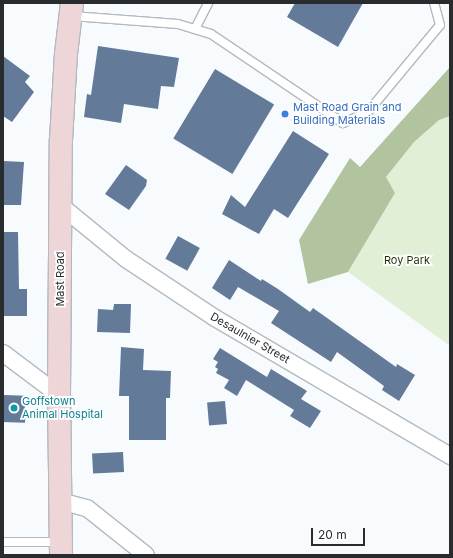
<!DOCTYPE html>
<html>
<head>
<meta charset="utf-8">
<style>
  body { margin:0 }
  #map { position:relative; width:453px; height:558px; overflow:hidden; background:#f8fbfe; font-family:Inter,sans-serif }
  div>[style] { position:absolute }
  .green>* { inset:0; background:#e2efd7 }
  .forest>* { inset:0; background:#b1c49f }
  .building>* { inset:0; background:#637a99; transform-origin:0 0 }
  .roads { filter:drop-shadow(1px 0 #b3b9c0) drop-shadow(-1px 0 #b3b9c0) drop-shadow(0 1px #b3b9c0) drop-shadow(0 -1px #b3b9c0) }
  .lane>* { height:8px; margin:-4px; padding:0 4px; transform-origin:4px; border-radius:4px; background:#fff }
  .street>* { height:16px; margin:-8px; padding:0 8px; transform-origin:8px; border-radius:8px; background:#fff }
  .secondary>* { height:22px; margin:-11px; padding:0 11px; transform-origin:11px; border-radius:11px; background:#eed6d8 }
  .dots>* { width:11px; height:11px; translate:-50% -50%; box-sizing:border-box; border:2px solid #fff; border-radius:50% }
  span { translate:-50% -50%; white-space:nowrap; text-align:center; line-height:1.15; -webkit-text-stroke:3.5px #fff; paint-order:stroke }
  .shop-label { font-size:11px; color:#366cbe }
  .left { translate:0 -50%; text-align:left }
  .park-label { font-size:11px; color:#1e3006 }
  .street-label { font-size:11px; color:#292c2e }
  .culture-label { font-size:11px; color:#0d838f }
  .frame { position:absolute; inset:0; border:4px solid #292c2e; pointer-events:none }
  .scale { position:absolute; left:311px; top:528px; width:54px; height:18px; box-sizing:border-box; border:2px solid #292c2e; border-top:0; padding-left:5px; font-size:12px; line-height:14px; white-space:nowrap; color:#292c2e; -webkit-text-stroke:3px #fff; paint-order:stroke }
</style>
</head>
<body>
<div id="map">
  <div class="green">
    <i style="clip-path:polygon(450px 85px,450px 346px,348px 272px,395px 193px,381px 170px)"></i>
  </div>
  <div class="forest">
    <i style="clip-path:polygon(450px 67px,450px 116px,439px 120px,414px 142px,386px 177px,395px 193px,348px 272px,308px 284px,299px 240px,350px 158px,360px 167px)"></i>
  </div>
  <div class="building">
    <i style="clip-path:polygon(295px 3px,363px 3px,338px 47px,287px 17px)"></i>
    <i style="clip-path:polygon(98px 46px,179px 58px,174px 87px,161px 86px,158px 109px,124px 104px,121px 123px,84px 117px,87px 94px,91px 95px)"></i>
    <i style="clip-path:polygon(3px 56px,30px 76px,25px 82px,34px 92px,12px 122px,3px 116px)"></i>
    <i style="left:215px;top:69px;width:69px;height:81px;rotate:31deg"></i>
    <i style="clip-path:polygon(293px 131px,329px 154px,288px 218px,274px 209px,259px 234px,222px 214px,231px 195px,245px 207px)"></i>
    <i style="clip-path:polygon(3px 161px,24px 162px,21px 205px,3px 205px)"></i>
    <i style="clip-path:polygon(126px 165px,147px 180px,146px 186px,129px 210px,105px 194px)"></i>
    <i style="clip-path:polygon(3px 232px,18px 232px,19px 289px,27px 289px,27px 316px,3px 316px)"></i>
    <i style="left:178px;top:236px;width:25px;height:26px;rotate:29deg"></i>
    <i style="clip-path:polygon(229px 260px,261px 281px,262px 279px,278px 289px,310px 312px,313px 308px,396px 367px,397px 364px,415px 375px,399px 401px,382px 390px,384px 386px,337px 352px,331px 362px,271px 323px,279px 311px,238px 287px,230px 300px,212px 288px)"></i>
    <i style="clip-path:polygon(114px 304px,131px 304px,130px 333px,97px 332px,98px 309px,113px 310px)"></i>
    <i style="clip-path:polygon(121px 347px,144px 349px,143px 370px,171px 371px,170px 398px,166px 398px,166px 440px,129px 440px,129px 396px,119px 396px)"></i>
    <i style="clip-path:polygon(220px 348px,267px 377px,271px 369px,307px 391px,301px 399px,321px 411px,310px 428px,290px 416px,294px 410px,246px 380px,237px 396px,224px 388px,229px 380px,216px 373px,218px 369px,215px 367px,218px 362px,213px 359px)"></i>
    <i style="left:3px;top:395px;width:23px;height:27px;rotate:2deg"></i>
    <i style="left:225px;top:401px;width:23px;height:18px;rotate:85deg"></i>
    <i style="left:123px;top:452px;width:20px;height:31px;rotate:87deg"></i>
  </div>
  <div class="roads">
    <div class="lane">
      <i style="left:72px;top:16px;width:106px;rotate:4.3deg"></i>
      <i style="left:178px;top:24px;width:34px;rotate:17deg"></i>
      <i style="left:211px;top:34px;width:159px;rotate:34deg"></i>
      <i style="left:343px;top:123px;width:26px;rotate:-23deg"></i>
      <i style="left:367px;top:113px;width:114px;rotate:-50.3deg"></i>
      <i style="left:440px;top:25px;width:23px;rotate:-105deg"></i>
      <i style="left:195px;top:29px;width:29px;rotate:-63deg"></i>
      <i style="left:3px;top:542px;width:57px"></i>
    </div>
    <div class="street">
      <i style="left:60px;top:205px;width:85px;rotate:39.3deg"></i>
      <i style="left:126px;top:259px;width:107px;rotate:33.5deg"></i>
      <i style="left:215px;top:318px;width:273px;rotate:30.4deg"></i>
      <i style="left:3px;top:353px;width:70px;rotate:36.9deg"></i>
      <i style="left:60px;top:501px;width:28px;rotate:15deg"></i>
      <i style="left:87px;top:508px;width:75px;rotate:38.5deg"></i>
    </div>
    <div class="secondary">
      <i style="left:61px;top:555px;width:160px;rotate:-90.7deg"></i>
      <i style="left:59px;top:395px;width:255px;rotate:-89.6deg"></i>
      <i style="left:61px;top:140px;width:86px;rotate:-86.7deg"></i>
      <i style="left:66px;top:54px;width:51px;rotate:-83.3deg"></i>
    </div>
  </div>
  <div class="dots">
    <i style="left:285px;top:114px;background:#3f7fe0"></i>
    <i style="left:14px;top:408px;background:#0f9aa8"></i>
  </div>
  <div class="shop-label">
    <span class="left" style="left:293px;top:114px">Mast Road Grain and<br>Building Materials</span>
  </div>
  <div class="park-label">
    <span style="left:407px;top:260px">Roy Park</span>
  </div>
  <div class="street-label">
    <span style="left:60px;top:279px;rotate:-90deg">Mast Road</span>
    <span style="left:250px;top:338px;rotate:30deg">Desaulnier Street</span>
  </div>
  <div class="culture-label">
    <span class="left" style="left:22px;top:408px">Goffstown<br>Animal Hospital</span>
  </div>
  <div class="frame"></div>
  <div class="scale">20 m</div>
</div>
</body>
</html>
